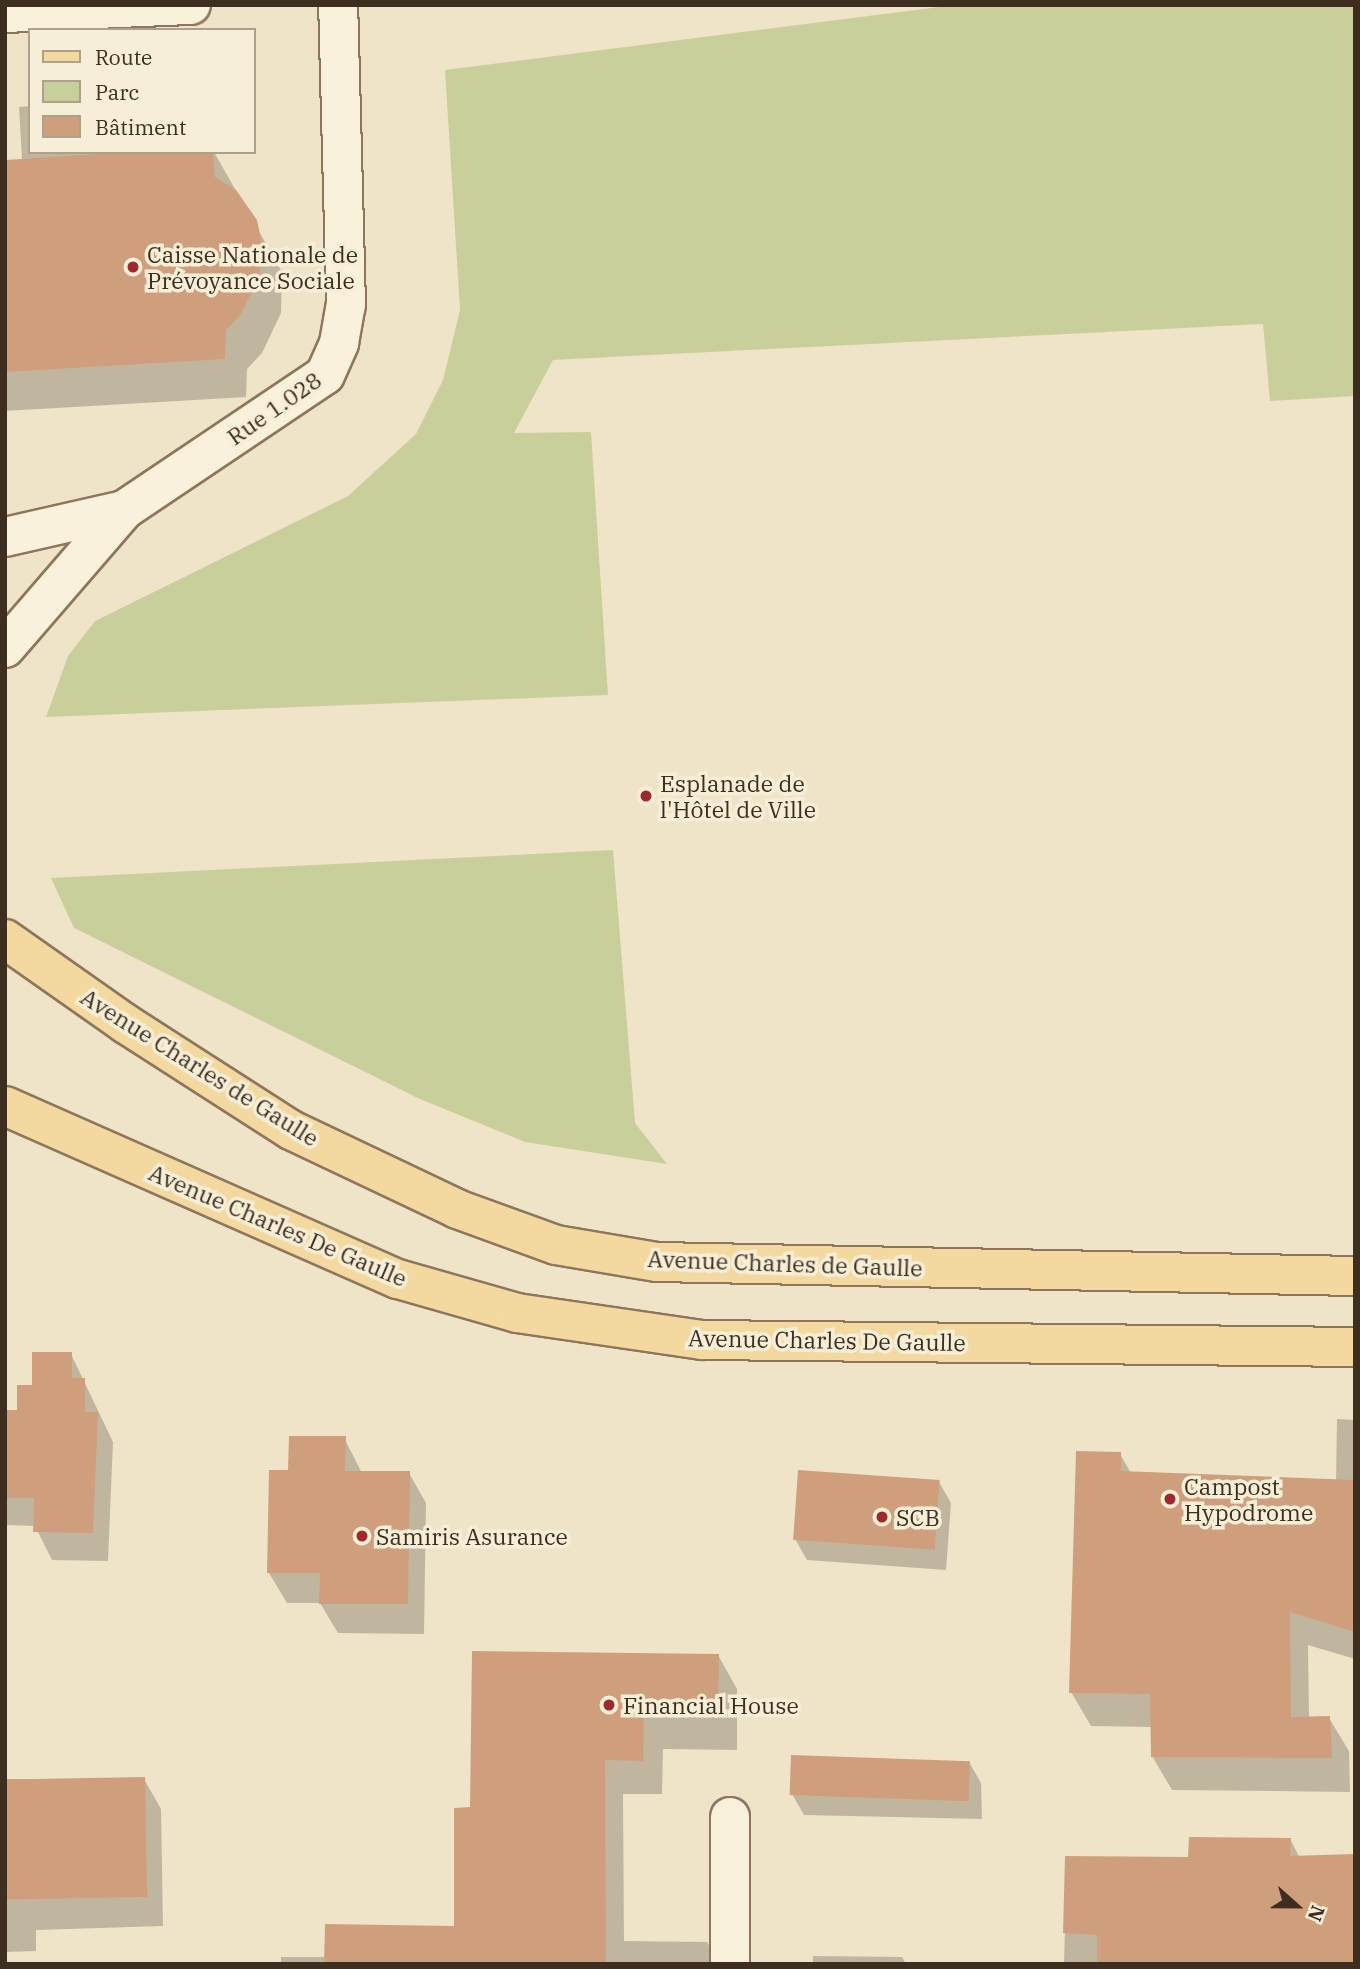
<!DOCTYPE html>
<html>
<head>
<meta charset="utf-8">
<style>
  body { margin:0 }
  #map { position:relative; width:1360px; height:1969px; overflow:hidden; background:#f0e4c8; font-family:"IBM Plex Serif",serif }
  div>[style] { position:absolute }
  .green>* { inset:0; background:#c9cf9b }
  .shadow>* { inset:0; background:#0003 }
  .building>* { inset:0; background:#cf9f7d; transform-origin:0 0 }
  .roads { filter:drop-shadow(2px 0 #8d765c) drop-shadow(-2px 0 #8d765c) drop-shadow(0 2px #8d765c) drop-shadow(0 -2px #8d765c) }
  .minor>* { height:38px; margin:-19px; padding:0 19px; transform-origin:19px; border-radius:19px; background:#faf1dc }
  .major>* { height:38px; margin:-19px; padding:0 19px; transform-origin:19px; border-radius:19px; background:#f3d9a0 }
  .dots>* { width:19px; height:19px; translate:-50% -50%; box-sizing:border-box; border:4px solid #f7eed8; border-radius:50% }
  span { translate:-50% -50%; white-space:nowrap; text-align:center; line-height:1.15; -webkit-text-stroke:7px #f7eed8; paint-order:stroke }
  .poi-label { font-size:23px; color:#3d2e20 }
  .left { translate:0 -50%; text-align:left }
  .street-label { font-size:23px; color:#3d2e20 }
  .frame { position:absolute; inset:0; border:7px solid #3d2e20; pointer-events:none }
  .legend { position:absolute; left:28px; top:28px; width:228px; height:126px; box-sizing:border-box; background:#f7eed8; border:2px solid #ada18e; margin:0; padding:9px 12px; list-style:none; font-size:21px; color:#3d2e20 }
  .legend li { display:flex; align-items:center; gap:14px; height:35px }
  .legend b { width:35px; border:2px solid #ada18e }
  .north { position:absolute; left:1262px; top:1871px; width:70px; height:70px; -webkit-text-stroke:5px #f7eed8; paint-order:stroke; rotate:111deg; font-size:19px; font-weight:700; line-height:28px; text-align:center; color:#3d2e20 }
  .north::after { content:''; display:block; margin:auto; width:24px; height:32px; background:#3d2e20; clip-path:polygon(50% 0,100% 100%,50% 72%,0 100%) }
</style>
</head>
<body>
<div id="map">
  <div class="green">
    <i style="clip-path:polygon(955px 5px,1355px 5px,1355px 396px,1270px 401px,1263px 324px,553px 360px,514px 433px,591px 432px,608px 695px,46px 717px,68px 656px,95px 621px,348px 496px,416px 434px,443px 380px,460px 310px,445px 70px)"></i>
    <i style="clip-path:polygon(613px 850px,635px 1123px,667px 1164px,525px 1142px,420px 1099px,74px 928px,51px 878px)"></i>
  </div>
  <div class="shadow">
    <i style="clip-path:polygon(30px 106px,30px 152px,214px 152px,282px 272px,281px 313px,262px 353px,247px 369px,246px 397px,5px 411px,5px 161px,22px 160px,19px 107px)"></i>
    <i style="clip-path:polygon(71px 1354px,113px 1442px,108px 1561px,52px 1560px,35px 1526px,5px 1525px,5px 1411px,19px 1412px,34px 1387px)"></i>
    <i style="clip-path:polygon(1337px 1419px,1355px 1420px,1355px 1659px,1308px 1645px,1309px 1718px,1329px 1718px,1349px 1751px,1350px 1792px,1172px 1790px,1152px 1756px,1152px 1727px,1091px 1726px,1071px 1692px,1120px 1454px,1131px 1473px,1336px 1481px)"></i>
    <i style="clip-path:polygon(344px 1438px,362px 1473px,409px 1473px,426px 1503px,424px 1634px,338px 1633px,320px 1603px,287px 1603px,269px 1573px,290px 1472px)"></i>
    <i style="clip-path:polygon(939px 1482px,951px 1503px,946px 1570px,807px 1560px,795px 1539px)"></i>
    <i style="clip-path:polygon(718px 1655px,737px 1689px,737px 1750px,663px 1749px,662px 1794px,623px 1794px,624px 1941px,707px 1942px,720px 1964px,281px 1964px,281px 1957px,326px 1957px,456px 1927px,472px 1809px)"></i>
    <i style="clip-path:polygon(969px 1762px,981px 1783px,982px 1819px,804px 1815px,792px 1794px)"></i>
    <i style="clip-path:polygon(5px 1779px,144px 1779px,161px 1809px,163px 1926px,36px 1930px,36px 1951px,5px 1952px)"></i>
    <i style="clip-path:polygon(1290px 1839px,1355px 1964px,1064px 1964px,1067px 1857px,1190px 1859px)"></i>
    <i style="clip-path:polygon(813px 1956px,902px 1957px,906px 1964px,813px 1964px)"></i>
  </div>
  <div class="building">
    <i style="clip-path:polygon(129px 152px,213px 152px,215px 177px,236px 190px,257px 220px,262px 244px,260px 274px,241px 314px,226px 330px,225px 359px,5px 372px,5px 160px)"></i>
    <i style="clip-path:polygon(32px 1352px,72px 1352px,72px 1378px,85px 1378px,85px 1412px,98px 1412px,93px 1533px,33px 1532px,34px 1498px,5px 1498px,5px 1410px,17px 1410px,17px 1385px,32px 1385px)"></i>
    <i style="clip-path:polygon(289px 1436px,346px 1436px,345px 1471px,410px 1471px,408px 1604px,319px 1604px,320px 1573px,267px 1573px,269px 1470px,288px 1470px)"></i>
    <i style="clip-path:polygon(1076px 1451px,1121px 1452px,1121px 1471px,1355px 1480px,1355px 1632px,1290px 1612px,1291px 1717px,1330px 1716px,1332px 1758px,1151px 1757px,1150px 1694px,1069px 1693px)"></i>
    <i style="left:798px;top:1470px;width:142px;height:70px;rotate:4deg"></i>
    <i style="clip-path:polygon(472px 1651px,719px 1654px,718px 1717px,644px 1716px,643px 1761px,605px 1760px,606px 1964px,324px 1964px,325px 1924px,454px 1926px,454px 1808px,470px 1807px)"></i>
    <i style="left:791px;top:1755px;width:179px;height:40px;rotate:2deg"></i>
    <i style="left:145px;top:1777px;width:120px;height:140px;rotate:89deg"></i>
    <i style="clip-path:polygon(1189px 1837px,1291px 1838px,1290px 1856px,1355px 1854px,1355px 1964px,1097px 1964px,1097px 1935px,1063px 1933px,1065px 1856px,1188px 1857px)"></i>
  </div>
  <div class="roads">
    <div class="minor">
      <i style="left:5px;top:13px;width:186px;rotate:-2.5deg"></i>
      <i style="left:5px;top:537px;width:122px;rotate:-12.8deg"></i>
      <i style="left:5px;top:648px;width:182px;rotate:-49.2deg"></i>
      <i style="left:124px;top:510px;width:242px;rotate:-33.9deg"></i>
      <i style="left:325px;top:375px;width:35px;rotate:-66deg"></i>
      <i style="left:339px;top:343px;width:39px;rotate:-80deg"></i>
      <i style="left:346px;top:305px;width:300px;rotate:-91.5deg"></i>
      <i style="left:730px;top:1817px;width:147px;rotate:90deg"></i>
    </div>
    <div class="major">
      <i style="left:5px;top:939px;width:148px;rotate:35.1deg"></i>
      <i style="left:126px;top:1024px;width:196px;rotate:32.7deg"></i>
      <i style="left:291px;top:1130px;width:184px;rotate:25.4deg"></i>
      <i style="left:457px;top:1209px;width:105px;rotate:20deg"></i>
      <i style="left:556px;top:1245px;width:102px;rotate:9.6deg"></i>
      <i style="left:657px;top:1262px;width:698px;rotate:1.15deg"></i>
      <i style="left:5px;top:1106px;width:429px;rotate:23.8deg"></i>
      <i style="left:398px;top:1279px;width:124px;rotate:15.9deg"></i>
      <i style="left:517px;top:1313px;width:187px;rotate:8.3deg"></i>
      <i style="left:702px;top:1340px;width:653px;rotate:0.61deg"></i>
    </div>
  </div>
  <div class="dots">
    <i style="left:133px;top:267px;background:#9e2a2b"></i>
    <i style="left:646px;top:796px;background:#9e2a2b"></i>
    <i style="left:1170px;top:1499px;background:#9e2a2b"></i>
    <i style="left:882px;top:1517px;background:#9e2a2b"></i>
    <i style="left:362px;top:1536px;background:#9e2a2b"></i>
    <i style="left:609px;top:1705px;background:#9e2a2b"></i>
  </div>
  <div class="poi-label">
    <span class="left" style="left:147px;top:267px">Caisse Nationale de<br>Prévoyance Sociale</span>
    <span class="left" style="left:660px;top:796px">Esplanade de<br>l'Hôtel de Ville</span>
    <span class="left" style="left:1184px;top:1499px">Campost<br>Hypodrome</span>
    <span class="left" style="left:896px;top:1517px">SCB</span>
    <span class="left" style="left:376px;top:1536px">Samiris Asurance</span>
    <span class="left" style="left:623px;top:1705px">Financial House</span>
  </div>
  <div class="street-label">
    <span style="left:274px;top:408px;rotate:-35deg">Rue 1.028</span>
    <span style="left:200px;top:1067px;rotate:32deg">Avenue Charles de Gaulle</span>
    <span style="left:278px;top:1225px;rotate:23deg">Avenue Charles De Gaulle</span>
    <span style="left:785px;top:1263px;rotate:2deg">Avenue Charles de Gaulle</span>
    <span style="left:827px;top:1340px;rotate:1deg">Avenue Charles De Gaulle</span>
  </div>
  <div class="frame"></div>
  <ul class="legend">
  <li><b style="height:9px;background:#f3d9a0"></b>Route</li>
  <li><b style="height:19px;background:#c9cf9b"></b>Parc</li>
  <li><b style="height:19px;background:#cf9f7d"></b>Bâtiment</li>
  </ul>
  <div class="north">N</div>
</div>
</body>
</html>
